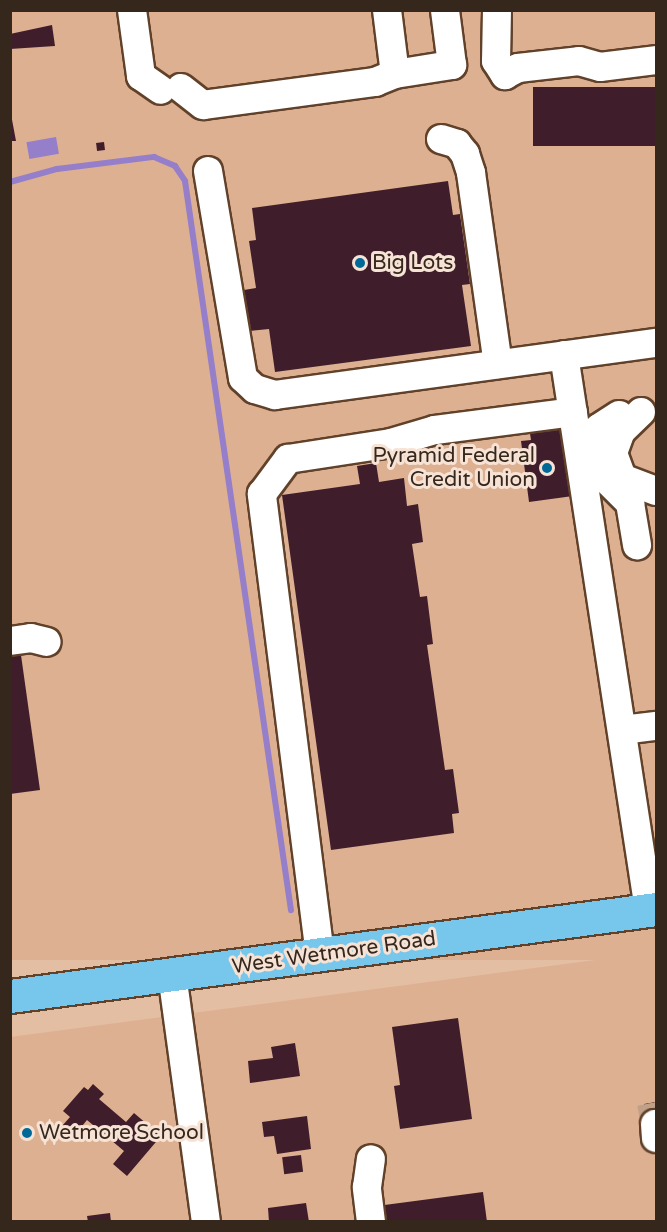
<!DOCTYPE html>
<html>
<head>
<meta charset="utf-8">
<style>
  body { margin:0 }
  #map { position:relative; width:667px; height:1232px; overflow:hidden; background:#e4bea3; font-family:"Varela Round",sans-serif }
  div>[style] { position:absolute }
  .built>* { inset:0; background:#ddb091; transform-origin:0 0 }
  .water>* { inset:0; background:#957eca; transform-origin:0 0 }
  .stream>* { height:6px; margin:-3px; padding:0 3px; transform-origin:3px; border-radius:3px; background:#957eca }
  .building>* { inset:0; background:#401d2b; transform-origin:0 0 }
  .minor-tunnel>* { height:28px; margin-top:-14px; transform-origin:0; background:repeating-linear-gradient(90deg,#c1a088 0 28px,transparent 0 42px) }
  .roads { filter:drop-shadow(2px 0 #614129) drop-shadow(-2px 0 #614129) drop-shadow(0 2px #614129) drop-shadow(0 -2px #614129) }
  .minor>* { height:28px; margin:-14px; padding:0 14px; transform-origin:14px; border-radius:14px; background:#fff }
  .major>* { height:33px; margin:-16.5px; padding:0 16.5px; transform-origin:16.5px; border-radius:16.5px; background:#77c6ec }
  .dots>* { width:16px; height:16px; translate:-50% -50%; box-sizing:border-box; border:3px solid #f7e3d5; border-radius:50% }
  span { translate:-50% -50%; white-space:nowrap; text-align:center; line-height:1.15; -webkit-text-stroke:6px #f7e3d5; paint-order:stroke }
  .poi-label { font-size:21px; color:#36271d }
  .left { translate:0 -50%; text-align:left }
  .right { translate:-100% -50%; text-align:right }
  .street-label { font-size:21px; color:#36271d }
  .frame { position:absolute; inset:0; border:12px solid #36271d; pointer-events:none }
</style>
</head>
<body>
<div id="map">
  <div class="built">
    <i style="left:10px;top:11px;width:646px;height:949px"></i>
    <i style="clip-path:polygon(656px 952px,656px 1221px,11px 1221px,10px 1037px)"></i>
  </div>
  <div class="water">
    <i style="left:56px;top:137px;width:17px;height:30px;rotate:80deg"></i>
  </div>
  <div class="stream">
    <i style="left:10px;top:182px;width:49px;rotate:-15.5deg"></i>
    <i style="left:57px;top:169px;width:98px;rotate:-7.1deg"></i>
    <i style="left:154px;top:157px;width:23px;rotate:23deg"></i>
    <i style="left:175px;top:166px;width:18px;rotate:56deg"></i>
    <i style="left:185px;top:181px;width:737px;rotate:81.73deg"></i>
  </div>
  <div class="building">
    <i style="clip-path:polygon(52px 25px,55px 46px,10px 49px,10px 34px)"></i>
    <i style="left:656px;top:87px;width:59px;height:123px;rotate:90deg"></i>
    <i style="clip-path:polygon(10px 109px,16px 141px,10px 141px)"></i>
    <i style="left:104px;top:142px;width:8px;height:8px;rotate:83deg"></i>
    <i style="clip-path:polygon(448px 181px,453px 215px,460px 214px,470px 284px,462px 285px,471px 346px,275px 372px,269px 329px,250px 331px,244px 290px,256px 288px,249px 241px,256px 240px,252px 208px)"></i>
    <i style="clip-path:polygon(563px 422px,573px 496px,529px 502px,521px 441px,531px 440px,529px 427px)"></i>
    <i style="clip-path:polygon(376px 463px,379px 482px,404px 478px,407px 506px,418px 504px,423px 542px,412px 544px,420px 597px,427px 596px,433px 644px,427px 645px,445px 770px,453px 769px,459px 813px,452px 814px,454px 833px,331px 850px,282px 495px,360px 484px,357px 466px)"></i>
    <i style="clip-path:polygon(20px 648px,40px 790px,10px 794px,10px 649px)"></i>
    <i style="clip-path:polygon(458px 1018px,472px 1119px,400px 1129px,394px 1086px,400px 1085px,392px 1027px)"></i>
    <i style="clip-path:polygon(295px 1043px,300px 1076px,250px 1083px,248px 1061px,273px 1058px,271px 1047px)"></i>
    <i style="clip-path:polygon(93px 1084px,104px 1094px,99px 1099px,126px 1122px,134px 1113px,161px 1136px,127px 1176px,113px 1164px,124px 1151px,87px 1120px,74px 1136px,62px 1126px,70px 1117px,63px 1111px,84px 1087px,88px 1090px)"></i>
    <i style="clip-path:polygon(656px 1102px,656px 1124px,647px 1125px,644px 1104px)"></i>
    <i style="clip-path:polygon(307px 1116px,311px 1149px,277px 1154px,274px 1136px,264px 1137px,262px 1122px)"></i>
    <i style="left:301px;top:1155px;width:17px;height:19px;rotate:83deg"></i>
    <i style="clip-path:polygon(483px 1192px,487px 1222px,379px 1222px,377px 1206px)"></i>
    <i style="clip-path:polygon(306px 1203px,309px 1222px,269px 1222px,268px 1208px)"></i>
    <i style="clip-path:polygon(110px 1213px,111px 1222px,88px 1222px,87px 1216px)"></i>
  </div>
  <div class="minor-tunnel">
    <i style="left:651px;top:1103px;width:21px;rotate:79deg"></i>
  </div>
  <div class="roads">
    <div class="minor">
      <i style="left:132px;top:10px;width:67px;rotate:82.2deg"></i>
      <i style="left:141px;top:76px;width:24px;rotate:35deg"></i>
      <i style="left:387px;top:10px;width:64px;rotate:82.9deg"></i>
      <i style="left:395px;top:74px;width:58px;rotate:-9deg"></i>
      <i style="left:452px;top:65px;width:55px;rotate:-97.3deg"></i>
      <i style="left:497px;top:10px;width:51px;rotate:91.1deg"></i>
      <i style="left:496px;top:61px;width:17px;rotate:57deg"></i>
      <i style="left:505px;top:75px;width:15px;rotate:-28deg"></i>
      <i style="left:518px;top:68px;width:61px;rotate:-6.5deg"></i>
      <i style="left:579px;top:61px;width:22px;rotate:16deg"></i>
      <i style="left:600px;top:67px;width:56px;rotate:-7.1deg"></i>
      <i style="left:181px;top:88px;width:28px;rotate:38deg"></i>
      <i style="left:203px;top:105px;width:174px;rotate:-7.6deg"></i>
      <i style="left:375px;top:82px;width:22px;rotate:-22deg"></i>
      <i style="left:441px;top:139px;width:17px;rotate:17deg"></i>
      <i style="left:457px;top:144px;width:13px;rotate:51deg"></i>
      <i style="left:465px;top:154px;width:20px;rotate:72deg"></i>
      <i style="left:471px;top:173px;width:193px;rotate:82deg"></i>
      <i style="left:208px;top:171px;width:210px;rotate:80.4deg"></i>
      <i style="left:243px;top:378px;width:16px;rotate:43deg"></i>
      <i style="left:255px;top:389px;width:21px;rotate:17deg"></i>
      <i style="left:275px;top:395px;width:385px;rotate:-7.8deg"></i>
      <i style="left:564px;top:355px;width:561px;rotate:81.29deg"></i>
      <i style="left:641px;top:412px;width:28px;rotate:136deg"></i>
      <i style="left:621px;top:431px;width:23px;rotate:110deg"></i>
      <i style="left:613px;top:453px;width:27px;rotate:70deg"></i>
      <i style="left:622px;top:478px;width:36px;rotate:21deg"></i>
      <i style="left:619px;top:415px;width:24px;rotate:147deg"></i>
      <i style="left:599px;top:428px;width:53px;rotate:81.3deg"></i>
      <i style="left:607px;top:480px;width:33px;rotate:45deg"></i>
      <i style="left:630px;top:503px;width:43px;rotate:80.5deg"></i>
      <i style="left:10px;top:641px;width:21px;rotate:-8deg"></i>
      <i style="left:31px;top:638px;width:16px;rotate:14deg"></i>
      <i style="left:622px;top:730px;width:34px;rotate:-7deg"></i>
      <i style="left:320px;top:955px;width:465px;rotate:-97.2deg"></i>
      <i style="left:262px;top:494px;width:44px;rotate:-53.4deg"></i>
      <i style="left:288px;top:459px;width:104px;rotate:-8.8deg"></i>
      <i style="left:391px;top:443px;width:46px;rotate:-16.5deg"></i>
      <i style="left:435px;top:430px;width:139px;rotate:-7.4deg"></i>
      <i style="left:172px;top:974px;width:250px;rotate:82.2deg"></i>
      <i style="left:655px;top:1124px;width:14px;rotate:86deg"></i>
      <i style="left:371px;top:1222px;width:35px;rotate:-97deg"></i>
      <i style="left:367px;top:1187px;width:28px;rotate:-82deg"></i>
    </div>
    <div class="major">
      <i style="left:10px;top:996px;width:652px;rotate:-7.67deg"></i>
    </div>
  </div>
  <div class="dots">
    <i style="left:360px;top:263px;background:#006997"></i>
    <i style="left:547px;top:468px;background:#006997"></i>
    <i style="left:27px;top:1133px;background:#006997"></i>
  </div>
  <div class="poi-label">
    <span class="left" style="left:372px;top:263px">Big Lots</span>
    <span class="right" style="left:535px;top:468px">Pyramid Federal<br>Credit Union</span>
    <span class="left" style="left:39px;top:1133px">Wetmore School</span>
  </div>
  <div class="street-label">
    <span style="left:334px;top:953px;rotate:-8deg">West Wetmore Road</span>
  </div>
  <div class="frame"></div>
</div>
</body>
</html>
